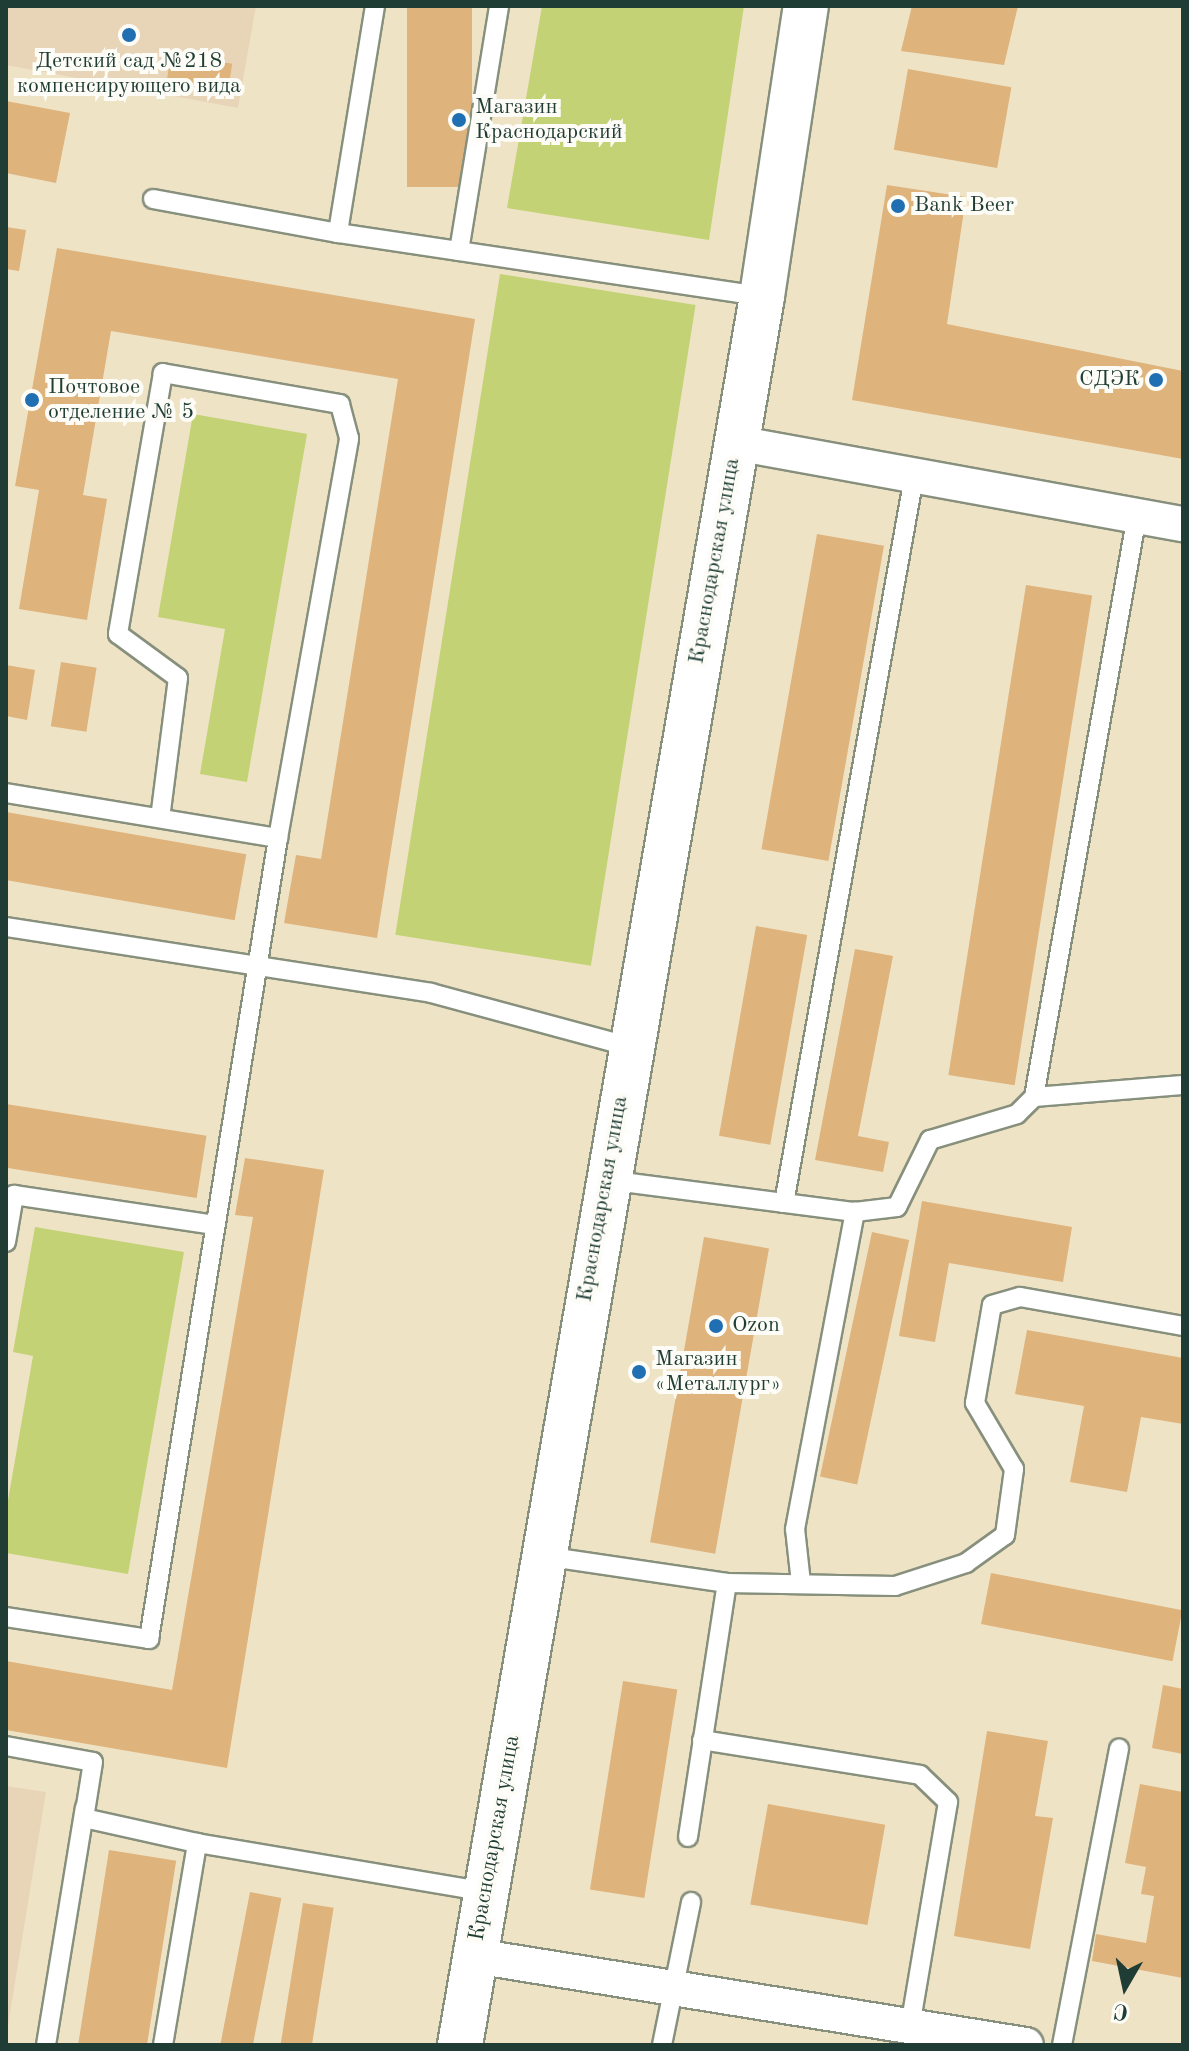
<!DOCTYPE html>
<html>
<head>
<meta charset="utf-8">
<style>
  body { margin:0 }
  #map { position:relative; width:1189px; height:2051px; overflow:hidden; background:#efe3c6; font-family:"Old Standard TT",serif }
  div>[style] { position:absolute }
  .built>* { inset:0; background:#e8d5b7 }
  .green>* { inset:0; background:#c3d274; transform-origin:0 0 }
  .building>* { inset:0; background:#deb37c; transform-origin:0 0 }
  .roads { filter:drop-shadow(2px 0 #87907d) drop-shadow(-2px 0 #87907d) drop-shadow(0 2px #87907d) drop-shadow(0 -2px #87907d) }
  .lane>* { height:18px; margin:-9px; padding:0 9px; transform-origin:9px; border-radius:9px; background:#fff }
  .street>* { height:34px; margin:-17px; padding:0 17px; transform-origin:17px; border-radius:17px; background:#fff }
  .secondary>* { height:44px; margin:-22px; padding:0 22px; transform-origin:22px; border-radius:22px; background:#fff }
  .dots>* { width:22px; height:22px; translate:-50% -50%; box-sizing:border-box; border:4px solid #fdfcf7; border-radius:50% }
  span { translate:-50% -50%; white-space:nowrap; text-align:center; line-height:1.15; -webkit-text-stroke:8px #fdfcf7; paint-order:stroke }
  .poi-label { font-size:22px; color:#1f3d34 }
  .left { translate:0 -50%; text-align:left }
  .right { translate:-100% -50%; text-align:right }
  .street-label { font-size:22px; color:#1f3d34 }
  .frame { position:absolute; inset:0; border:8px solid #1f3d34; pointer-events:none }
  .north { position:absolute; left:1085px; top:1947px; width:80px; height:80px; -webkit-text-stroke:6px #fdfcf7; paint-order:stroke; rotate:189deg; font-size:22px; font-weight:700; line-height:32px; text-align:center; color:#1f3d34 }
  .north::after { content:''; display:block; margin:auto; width:28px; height:36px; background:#1f3d34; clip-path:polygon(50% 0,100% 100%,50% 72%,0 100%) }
</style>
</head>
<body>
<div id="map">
  <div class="built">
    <i style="clip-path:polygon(6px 6px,256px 6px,238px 108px,6px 65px)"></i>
    <i style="clip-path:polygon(6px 1786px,46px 1792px,6px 2038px)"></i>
  </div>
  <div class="green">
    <i style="clip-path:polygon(542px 6px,744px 6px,709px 240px,507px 208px)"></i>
    <i style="left:500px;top:274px;width:198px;height:669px;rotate:9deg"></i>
    <i style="clip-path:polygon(193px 414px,307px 434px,247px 782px,200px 774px,225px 629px,158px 617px)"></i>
    <i style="clip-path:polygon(35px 1227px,184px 1252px,128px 1574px,6px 1553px,6px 1512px,33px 1356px,13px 1352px)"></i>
  </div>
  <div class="building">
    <i style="left:407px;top:6px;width:65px;height:181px"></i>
    <i style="clip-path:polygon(912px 6px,1018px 6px,1004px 65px,901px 51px)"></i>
    <i style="left:171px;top:54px;width:62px;height:28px;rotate:9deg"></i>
    <i style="left:908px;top:69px;width:105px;height:82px;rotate:10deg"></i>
    <i style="clip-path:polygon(6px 101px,70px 113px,56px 183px,6px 173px)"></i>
    <i style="clip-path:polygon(887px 185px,966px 197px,947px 324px,1183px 371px,1183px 459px,852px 400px)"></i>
    <i style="clip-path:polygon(6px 227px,26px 230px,19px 271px,6px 269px)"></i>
    <i style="clip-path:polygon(57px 248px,475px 319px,377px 938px,284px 923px,296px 855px,321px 859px,398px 379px,111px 331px,83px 495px,107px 499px,87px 620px,19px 609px,39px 490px,15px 486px)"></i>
    <i style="left:817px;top:534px;width:68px;height:320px;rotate:10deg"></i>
    <i style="left:1026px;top:585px;width:67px;height:496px;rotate:9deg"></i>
    <i style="left:61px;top:662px;width:36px;height:65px;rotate:9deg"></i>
    <i style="clip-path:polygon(6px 665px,35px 670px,27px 720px,6px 716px)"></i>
    <i style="left:6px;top:812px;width:244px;height:67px;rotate:10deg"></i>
    <i style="left:756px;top:926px;width:52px;height:213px;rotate:10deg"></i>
    <i style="clip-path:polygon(855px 949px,893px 956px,858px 1136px,889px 1142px,883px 1172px,815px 1160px)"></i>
    <i style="left:6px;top:1104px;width:203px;height:63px;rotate:9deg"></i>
    <i style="clip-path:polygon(245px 1158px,324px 1170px,227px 1768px,6px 1730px,6px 1661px,172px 1690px,253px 1217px,235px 1215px)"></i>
    <i style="clip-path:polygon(922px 1201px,1072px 1227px,1063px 1282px,949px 1263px,935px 1342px,899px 1336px)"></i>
    <i style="left:872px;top:1232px;width:38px;height:250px;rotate:12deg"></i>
    <i style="left:704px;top:1237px;width:66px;height:310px;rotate:10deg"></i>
    <i style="clip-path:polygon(1027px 1330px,1183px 1358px,1183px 1424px,1141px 1417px,1127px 1492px,1070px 1482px,1084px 1406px,1015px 1394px)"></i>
    <i style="left:991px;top:1573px;width:195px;height:52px;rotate:11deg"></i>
    <i style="left:623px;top:1681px;width:55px;height:211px;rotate:9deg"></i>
    <i style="clip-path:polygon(1163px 1685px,1183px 1689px,1183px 1754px,1152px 1748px)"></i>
    <i style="clip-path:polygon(987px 1731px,1048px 1741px,1035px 1816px,1053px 1818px,1030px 1949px,954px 1936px)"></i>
    <i style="clip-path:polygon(1140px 1784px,1183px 1792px,1183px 1978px,1092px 1961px,1096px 1934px,1146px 1943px,1154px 1896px,1141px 1894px,1146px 1867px,1125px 1863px)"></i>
    <i style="left:768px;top:1804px;width:119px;height:102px;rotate:10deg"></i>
    <i style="left:109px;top:1850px;width:68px;height:198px;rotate:9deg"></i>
    <i style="left:250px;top:1892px;width:32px;height:155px;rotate:11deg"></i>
    <i style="left:303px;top:1903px;width:31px;height:144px;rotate:9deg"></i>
  </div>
  <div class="roads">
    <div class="lane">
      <i style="left:375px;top:6px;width:230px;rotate:99.3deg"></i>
      <i style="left:338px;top:233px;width:429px;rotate:8.5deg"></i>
      <i style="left:153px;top:199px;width:188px;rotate:10.4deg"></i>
      <i style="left:459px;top:251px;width:248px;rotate:-80.7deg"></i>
      <i style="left:6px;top:793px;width:276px;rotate:9.4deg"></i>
      <i style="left:6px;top:927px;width:430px;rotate:8.8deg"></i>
      <i style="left:431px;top:993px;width:204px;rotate:15.1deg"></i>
      <i style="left:1034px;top:1097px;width:149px;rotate:-4.6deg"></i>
      <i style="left:607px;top:1180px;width:250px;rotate:7.4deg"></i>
      <i style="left:855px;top:1212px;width:42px;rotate:-6.8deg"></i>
      <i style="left:897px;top:1207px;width:75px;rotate:-63.8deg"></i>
      <i style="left:930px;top:1140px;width:91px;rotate:-16.6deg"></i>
      <i style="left:1017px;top:1114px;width:24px;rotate:-45deg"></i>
      <i style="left:1034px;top:1097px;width:591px;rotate:-79.96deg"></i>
      <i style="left:784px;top:1203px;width:738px;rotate:-79.85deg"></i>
      <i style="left:6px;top:1242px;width:48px;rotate:-80.3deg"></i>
      <i style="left:14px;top:1195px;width:203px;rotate:8.5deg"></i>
      <i style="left:544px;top:1556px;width:185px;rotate:8.4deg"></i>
      <i style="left:727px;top:1583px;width:168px;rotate:1deg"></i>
      <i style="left:895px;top:1586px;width:75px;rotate:-17.9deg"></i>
      <i style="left:966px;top:1563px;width:48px;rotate:-35.7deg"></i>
      <i style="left:1005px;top:1535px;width:67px;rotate:-82.2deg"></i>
      <i style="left:1014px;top:1469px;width:77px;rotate:-120.6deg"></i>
      <i style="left:975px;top:1403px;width:99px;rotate:-80.2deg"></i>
      <i style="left:992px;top:1305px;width:29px;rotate:-16deg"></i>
      <i style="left:1020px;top:1297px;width:166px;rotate:10.1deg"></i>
      <i style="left:801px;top:1583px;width:54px;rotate:-96.3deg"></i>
      <i style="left:795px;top:1529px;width:323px;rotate:-79.3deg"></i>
      <i style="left:6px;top:1617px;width:145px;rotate:8.7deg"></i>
      <i style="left:149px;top:1639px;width:811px;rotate:-80.85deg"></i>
      <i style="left:278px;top:838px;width:406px;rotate:-79.9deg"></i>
      <i style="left:349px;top:438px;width:35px;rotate:-105deg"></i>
      <i style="left:340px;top:404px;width:180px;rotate:-170.1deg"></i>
      <i style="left:163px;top:373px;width:265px;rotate:99.8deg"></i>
      <i style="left:118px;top:634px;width:74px;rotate:36.3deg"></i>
      <i style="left:178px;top:678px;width:141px;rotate:97.3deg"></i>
      <i style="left:702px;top:1740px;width:221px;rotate:9.1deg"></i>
      <i style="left:920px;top:1775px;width:39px;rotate:44deg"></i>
      <i style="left:948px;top:1802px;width:227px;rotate:99.6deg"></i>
      <i style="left:6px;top:1746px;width:88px;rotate:10.4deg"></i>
      <i style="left:93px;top:1762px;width:57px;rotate:99.1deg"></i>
      <i style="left:84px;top:1818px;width:116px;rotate:12.5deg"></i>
      <i style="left:197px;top:1843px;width:293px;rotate:9.6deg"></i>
      <i style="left:688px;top:1837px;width:257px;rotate:-81.3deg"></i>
      <i style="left:46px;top:2045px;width:240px;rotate:-80.7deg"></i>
      <i style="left:163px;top:2045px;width:205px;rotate:-80.4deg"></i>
      <i style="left:662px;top:2045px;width:146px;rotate:-78.5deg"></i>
      <i style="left:1062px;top:2045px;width:302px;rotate:-79.1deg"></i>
    </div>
    <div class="street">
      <i style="left:736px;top:443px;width:454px;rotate:10.3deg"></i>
      <i style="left:475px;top:1956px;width:558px;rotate:9.18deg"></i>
    </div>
    <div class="secondary">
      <i style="left:460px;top:2045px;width:1775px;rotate:-80.2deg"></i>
      <i style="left:762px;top:296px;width:293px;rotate:-81.4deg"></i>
    </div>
  </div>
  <div class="dots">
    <i style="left:129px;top:35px;background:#1f6fb2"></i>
    <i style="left:459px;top:120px;background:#1f6fb2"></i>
    <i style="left:898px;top:206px;background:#1f6fb2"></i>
    <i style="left:1156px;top:380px;background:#1f6fb2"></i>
    <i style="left:32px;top:400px;background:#1f6fb2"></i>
    <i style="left:716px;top:1326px;background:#1f6fb2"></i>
    <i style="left:639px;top:1372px;background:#1f6fb2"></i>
  </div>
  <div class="poi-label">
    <span style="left:129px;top:74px">Детский сад №218<br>компенсирующего вида</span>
    <span class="left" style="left:475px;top:120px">Магазин<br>Краснодарский</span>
    <span class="left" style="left:914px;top:206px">Bank Beer</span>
    <span class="right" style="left:1140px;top:380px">СДЭК</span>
    <span class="left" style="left:48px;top:400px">Почтовое<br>отделение № 5</span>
    <span class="left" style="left:732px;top:1326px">Ozon</span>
    <span class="left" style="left:655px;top:1372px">Магазин<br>«Металлург»</span>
  </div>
  <div class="street-label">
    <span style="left:715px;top:561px;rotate:-80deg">Краснодарская улица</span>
    <span style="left:603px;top:1199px;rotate:-80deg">Краснодарская улица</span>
    <span style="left:495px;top:1838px;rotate:-80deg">Краснодарская улица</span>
  </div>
  <div class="frame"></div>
  <div class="north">С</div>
</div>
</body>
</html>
